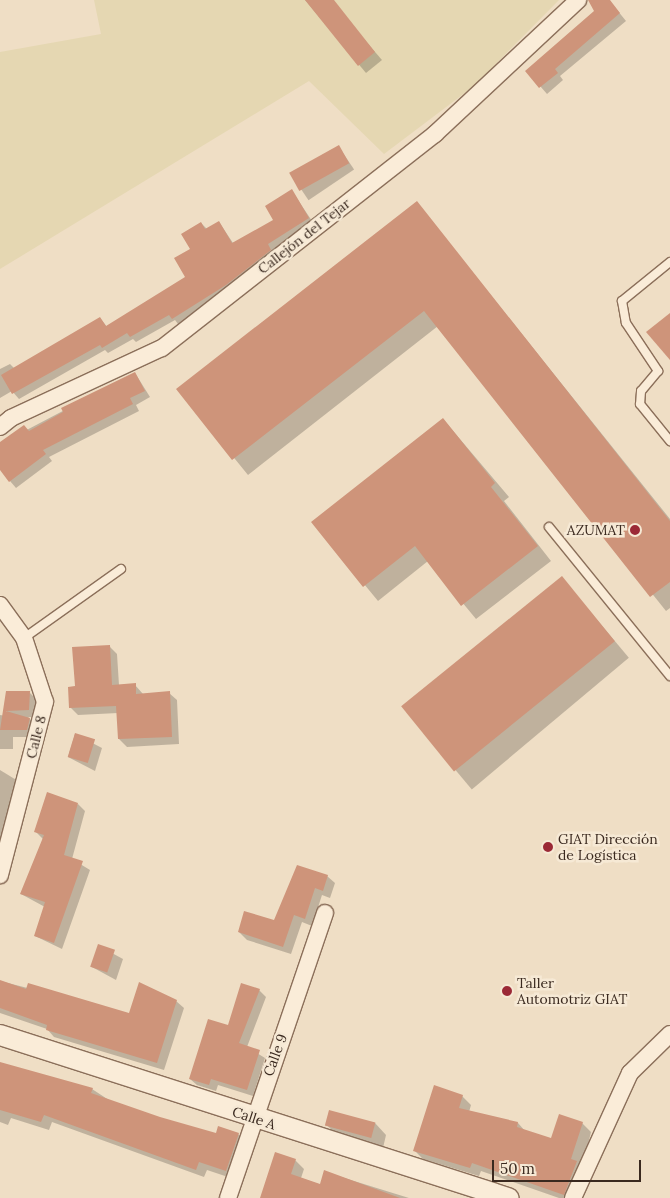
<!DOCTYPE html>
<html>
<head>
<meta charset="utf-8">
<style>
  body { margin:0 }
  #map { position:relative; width:670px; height:1198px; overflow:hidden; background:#efdec5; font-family:Lora,serif }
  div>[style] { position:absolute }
  .farmland>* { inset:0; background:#e5d7b2 }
  .shadow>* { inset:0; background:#0003; transform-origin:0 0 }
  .building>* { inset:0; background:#ce947a; transform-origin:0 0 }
  .roads { filter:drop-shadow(1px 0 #8b6f5a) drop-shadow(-1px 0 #8b6f5a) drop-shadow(0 1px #8b6f5a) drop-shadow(0 -1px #8b6f5a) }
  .service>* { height:8px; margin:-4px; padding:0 4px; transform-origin:4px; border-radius:4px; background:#faecd8 }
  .minor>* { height:16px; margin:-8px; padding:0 8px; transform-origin:8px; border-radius:8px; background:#faecd8 }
  .tertiary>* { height:20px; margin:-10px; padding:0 10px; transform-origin:10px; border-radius:10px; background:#faecd8 }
  .dots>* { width:14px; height:14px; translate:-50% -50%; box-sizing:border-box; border:2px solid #f6e9d5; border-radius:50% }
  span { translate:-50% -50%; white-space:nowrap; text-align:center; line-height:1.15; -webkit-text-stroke:5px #f6e9d5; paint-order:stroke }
  .street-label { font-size:14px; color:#3a291f }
  .poi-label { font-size:14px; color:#3a291f }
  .right { translate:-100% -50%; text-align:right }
  .left { translate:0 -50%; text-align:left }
  .scale { position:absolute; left:492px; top:1160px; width:149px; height:22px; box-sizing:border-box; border:2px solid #3a291f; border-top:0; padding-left:6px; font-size:15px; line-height:18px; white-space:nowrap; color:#3a291f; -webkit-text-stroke:4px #f6e9d5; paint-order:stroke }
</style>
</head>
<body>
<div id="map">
  <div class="farmland">
    <i style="clip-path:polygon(94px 0,559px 0,474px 86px,384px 154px,309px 81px,0 269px,0 52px,101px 34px)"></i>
  </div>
  <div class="shadow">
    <i style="clip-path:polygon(305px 0,330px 0,382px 60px,366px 73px)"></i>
    <i style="clip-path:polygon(600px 0,609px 0,626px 21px,560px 76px,563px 80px,547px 94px,527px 71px,596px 11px)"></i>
    <i style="left:339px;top:147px;width:27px;height:55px;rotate:56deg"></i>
    <i style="clip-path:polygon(292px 191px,314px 224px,273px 250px,276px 256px,232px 291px,178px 324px,175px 320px,136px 342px,133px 339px,108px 353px,105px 350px,19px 399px,12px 391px,0 398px,0 369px,10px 364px,15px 369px,100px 318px,107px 327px,187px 278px,201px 223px,207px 229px,219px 222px,233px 243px,275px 221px)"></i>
    <i style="clip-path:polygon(417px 203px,670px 519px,670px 608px,666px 611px,438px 326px,248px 475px,178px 389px)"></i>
    <i style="clip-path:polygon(135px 373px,150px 397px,136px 405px,139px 411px,49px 457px,52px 461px,16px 488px,10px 481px,0 468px,0 444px)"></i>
    <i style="clip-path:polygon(443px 419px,509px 497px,504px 501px,551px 561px,476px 619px,428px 561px,378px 601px,313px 522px)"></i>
    <i style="left:562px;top:578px;width:104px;height:205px;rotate:50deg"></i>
    <i style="clip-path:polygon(109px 646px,117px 654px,119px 685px,135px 685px,143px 694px,169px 693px,177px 700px,179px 744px,127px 747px,119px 739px,118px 713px,78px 715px,70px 707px,76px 687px)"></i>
    <i style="clip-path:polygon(7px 692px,29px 692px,37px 700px,37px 717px,28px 717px,38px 727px,35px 737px,13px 737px,13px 749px,0 749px,0 715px,7px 716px)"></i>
    <i style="clip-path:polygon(75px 734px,102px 748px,95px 771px,68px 757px)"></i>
    <i style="clip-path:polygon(0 770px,18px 781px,0 853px)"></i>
    <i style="clip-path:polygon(78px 804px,85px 811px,72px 859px,90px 870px,62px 949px,35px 936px,45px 907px,21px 894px,43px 839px,36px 832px)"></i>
    <i style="clip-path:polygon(327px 876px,335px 883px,330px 898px,322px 895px,312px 926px,302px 922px,291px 954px,247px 940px,239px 932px,274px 922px)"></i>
    <i style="clip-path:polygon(99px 946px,123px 959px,116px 980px,92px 967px)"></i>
    <i style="clip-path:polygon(0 981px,130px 1014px,176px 1001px,184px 1008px,164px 1070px,54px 1037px,47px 1029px,0 1013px)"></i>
    <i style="clip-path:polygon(259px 990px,266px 997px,247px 1047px,265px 1058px,253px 1096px,218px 1085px,216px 1091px,197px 1085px,190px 1079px)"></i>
    <i style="clip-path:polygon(0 1063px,92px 1089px,115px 1104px,217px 1135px,238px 1134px,246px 1142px,234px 1179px,207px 1170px,204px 1177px,52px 1122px,49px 1130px,11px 1118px,8px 1125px,0 1122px)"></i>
    <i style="clip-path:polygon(462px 1096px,471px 1105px,469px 1112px,518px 1123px,525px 1131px,552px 1139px,582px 1123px,591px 1132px,575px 1198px,559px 1198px,481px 1171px,479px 1176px,423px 1159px,414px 1150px)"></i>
    <i style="clip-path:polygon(375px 1123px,386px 1135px,383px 1148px,338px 1137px,327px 1125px)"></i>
    <i style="clip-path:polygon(295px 1160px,304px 1169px,301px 1178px,321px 1185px,325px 1172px,409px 1198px,261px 1198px)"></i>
  </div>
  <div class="building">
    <i style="clip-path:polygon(305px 0,334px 0,375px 52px,358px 66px)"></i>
    <i style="clip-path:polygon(588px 0,610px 0,620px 13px,555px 69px,558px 73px,539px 88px,525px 71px,594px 11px)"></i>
    <i style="left:339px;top:145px;width:21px;height:57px;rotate:61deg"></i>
    <i style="clip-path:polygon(292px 189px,309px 218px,268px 244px,271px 250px,226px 285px,172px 319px,169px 315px,130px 337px,127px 333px,102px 348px,100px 345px,12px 394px,1px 375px,100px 317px,106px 326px,185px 277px,174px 258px,190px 249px,181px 234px,201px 222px,205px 229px,219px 221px,232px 243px,273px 220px,265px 206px)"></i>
    <i style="clip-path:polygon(417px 201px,670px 521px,670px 582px,650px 597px,424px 311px,232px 460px,176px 389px)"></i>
    <i style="clip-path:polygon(670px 313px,670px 360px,646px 332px)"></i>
    <i style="clip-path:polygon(135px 372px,145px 391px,130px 398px,133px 404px,43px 450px,46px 454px,9px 482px,0 470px,0 442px,24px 425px,29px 431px,63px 412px,61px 408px)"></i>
    <i style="clip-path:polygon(443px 418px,495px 483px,491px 487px,538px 546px,461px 606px,415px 546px,363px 587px,311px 522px)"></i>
    <i style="left:562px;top:576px;width:84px;height:207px;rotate:51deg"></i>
    <i style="clip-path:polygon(110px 645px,112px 685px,136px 683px,136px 694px,170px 691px,172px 737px,118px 739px,116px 706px,69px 708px,68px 687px,75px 686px,72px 647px)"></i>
    <i style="clip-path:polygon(6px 691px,30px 691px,29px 710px,6px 711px,30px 718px,27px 730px,0 730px)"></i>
    <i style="left:75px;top:733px;width:21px;height:25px;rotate:17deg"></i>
    <i style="clip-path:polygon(47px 792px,78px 803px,64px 855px,83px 861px,54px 943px,34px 936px,45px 902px,20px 894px,44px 835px,34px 832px)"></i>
    <i style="clip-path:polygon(297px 865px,328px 875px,323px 891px,315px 888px,305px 919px,294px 915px,283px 947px,238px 932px,244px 911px,274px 920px)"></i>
    <i style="left:98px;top:944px;width:18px;height:24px;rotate:19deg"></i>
    <i style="clip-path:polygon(0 980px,26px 989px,28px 983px,129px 1013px,139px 982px,177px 1000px,157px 1063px,46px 1030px,47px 1025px,0 1008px)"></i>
    <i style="clip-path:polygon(241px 983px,260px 989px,239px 1043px,260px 1050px,247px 1090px,211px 1079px,209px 1085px,189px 1079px,208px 1019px,228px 1025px)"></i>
    <i style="clip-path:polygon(0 1062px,93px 1088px,91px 1093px,160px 1117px,216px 1133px,218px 1126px,239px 1133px,226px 1171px,199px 1162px,196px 1170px,44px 1115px,41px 1122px,0 1110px)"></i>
    <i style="clip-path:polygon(434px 1085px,463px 1095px,459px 1108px,518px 1122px,517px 1127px,551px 1138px,559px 1114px,583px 1122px,571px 1159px,577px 1161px,564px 1195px,472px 1163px,470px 1168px,413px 1151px)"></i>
    <i style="left:329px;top:1110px;width:48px;height:16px;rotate:15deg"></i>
    <i style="clip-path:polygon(275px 1152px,296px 1159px,291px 1174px,320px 1184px,324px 1170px,400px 1198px,260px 1198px)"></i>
  </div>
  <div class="roads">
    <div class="service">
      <i style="left:670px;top:262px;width:62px;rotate:140.9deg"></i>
      <i style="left:622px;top:301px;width:22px;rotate:80deg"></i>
      <i style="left:626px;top:323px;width:58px;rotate:56.3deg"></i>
      <i style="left:658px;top:371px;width:26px;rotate:130deg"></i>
      <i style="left:641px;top:391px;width:13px;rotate:94deg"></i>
      <i style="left:640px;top:404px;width:48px;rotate:51deg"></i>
      <i style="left:549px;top:527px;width:192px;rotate:50.9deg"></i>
      <i style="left:24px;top:638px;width:119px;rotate:-35.4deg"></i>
    </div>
    <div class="minor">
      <i style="left:0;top:427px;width:14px;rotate:-39deg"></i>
      <i style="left:11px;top:418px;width:166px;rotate:-24.9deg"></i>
      <i style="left:162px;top:348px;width:347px;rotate:-38.1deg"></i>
      <i style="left:435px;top:134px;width:196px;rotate:-43.1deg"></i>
      <i style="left:0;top:605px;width:41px;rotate:54deg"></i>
      <i style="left:24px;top:638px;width:67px;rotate:71.8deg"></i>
      <i style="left:45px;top:702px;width:179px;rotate:104.6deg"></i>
      <i style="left:228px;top:1198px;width:301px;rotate:-71.2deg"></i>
      <i style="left:573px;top:1198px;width:137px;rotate:-65.5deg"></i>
      <i style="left:630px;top:1073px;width:56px;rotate:-44.3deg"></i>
    </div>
    <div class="tertiary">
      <i style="left:0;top:1035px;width:534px;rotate:17.79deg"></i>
    </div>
  </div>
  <div class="dots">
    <i style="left:635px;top:530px;background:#9b2936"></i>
    <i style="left:548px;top:847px;background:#9b2936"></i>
    <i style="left:507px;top:991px;background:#9b2936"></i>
  </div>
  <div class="street-label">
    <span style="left:304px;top:236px;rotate:-38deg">Callejón del Tejar</span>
    <span style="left:36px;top:737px;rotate:-76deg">Calle 8</span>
    <span style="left:275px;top:1055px;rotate:-70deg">Calle 9</span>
    <span style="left:254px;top:1118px;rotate:18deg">Calle A</span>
  </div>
  <div class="poi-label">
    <span class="right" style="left:625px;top:530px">AZUMAT</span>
    <span class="left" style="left:558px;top:847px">GIAT Dirección<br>de Logística</span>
    <span class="left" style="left:517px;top:991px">Taller<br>Automotriz GIAT</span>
  </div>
  <div class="scale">50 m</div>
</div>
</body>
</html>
